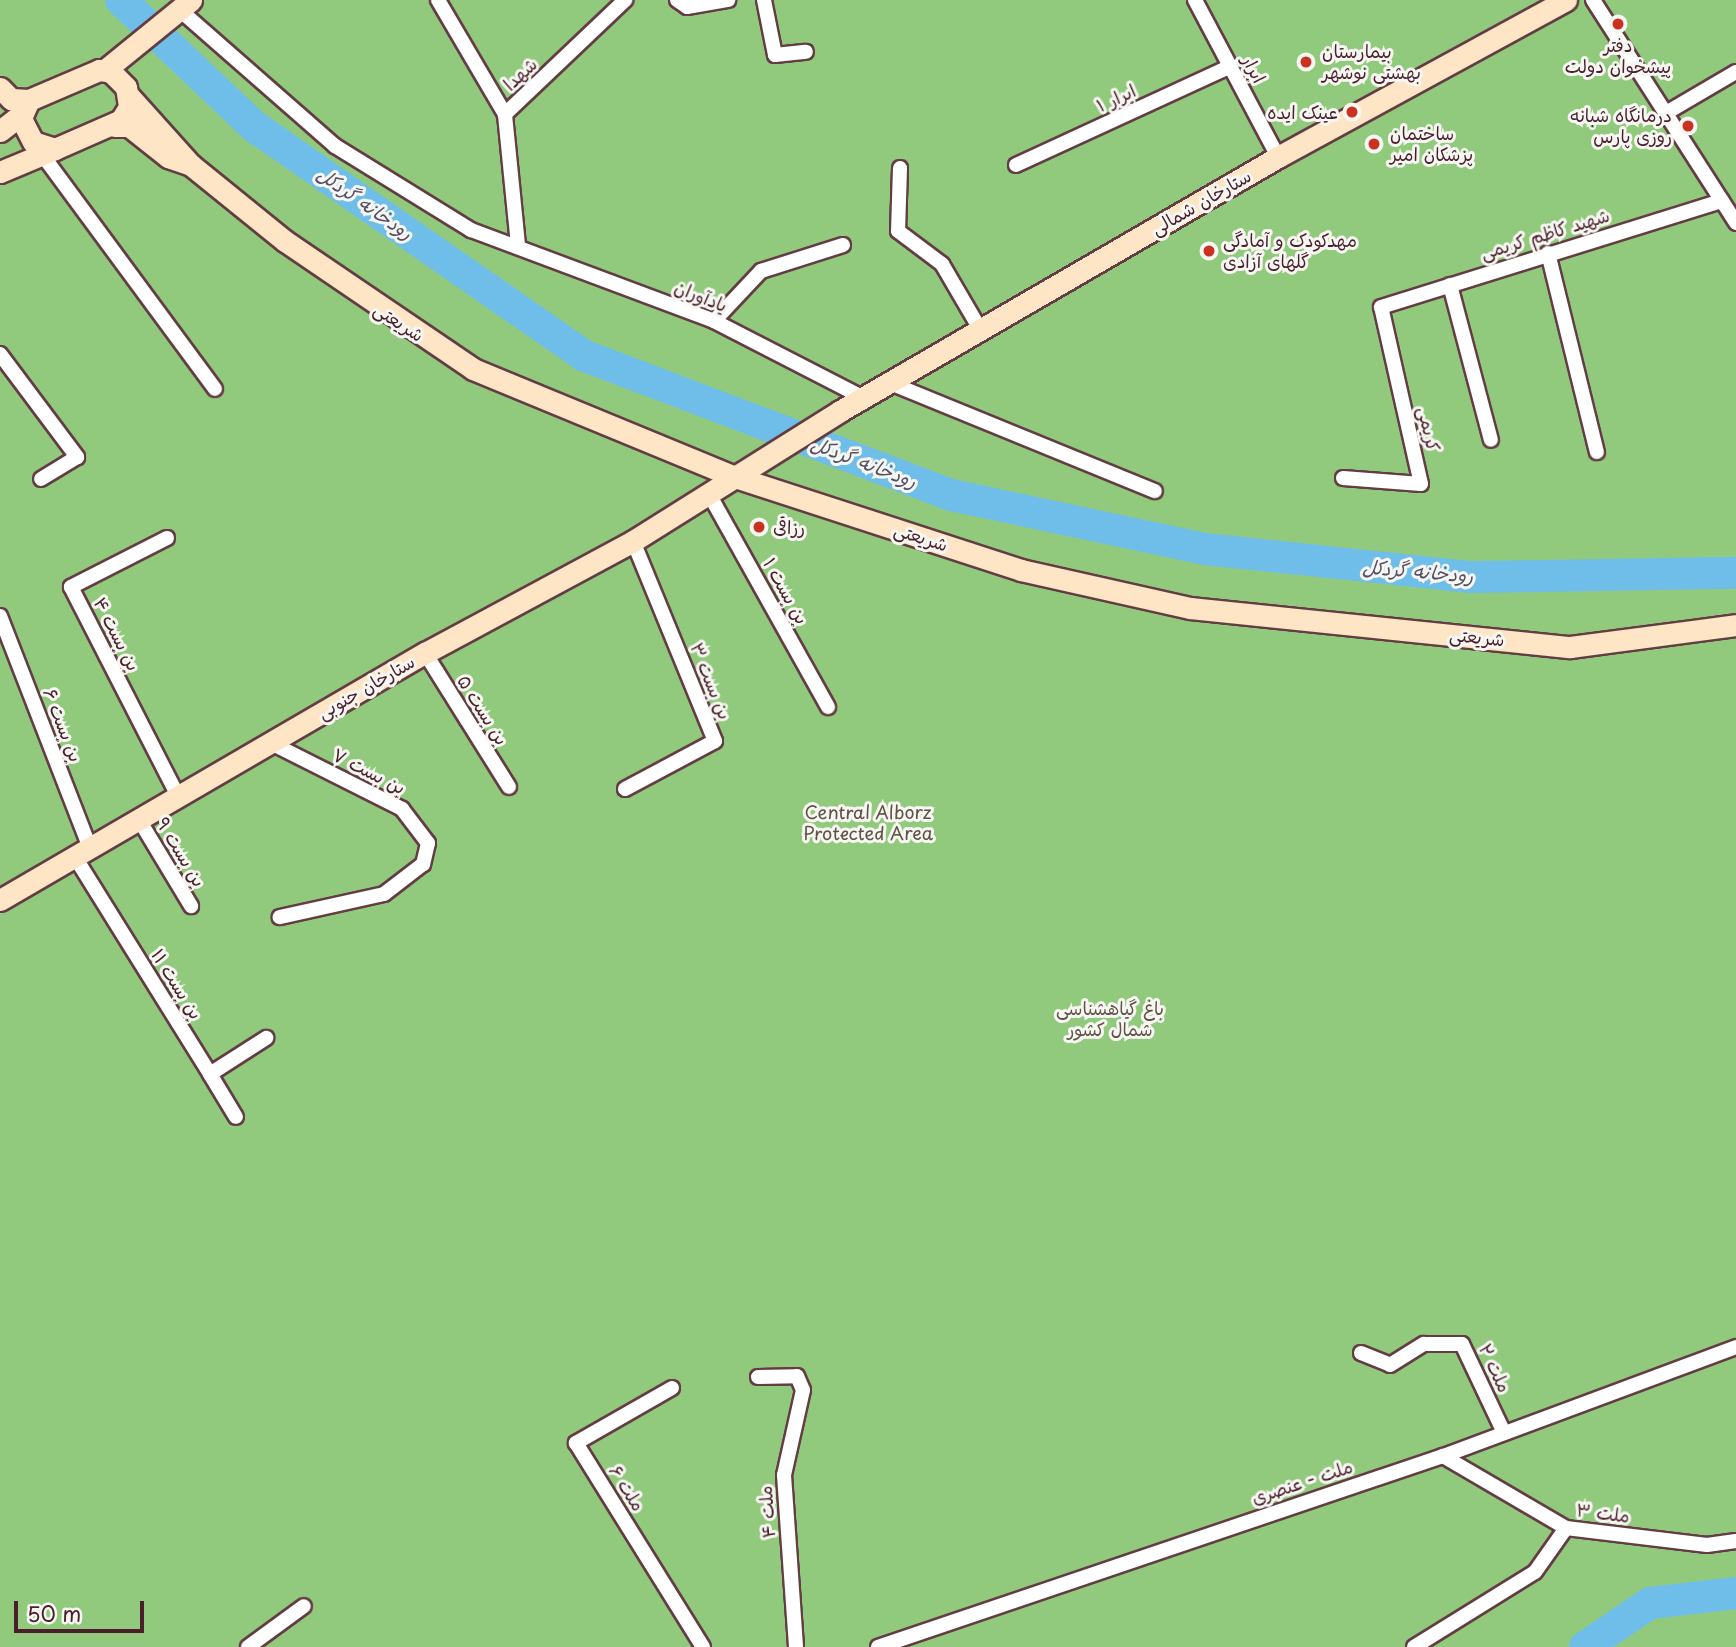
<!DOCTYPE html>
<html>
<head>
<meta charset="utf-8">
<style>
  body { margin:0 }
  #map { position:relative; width:1736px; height:1647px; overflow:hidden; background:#efe4c8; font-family:"Playpen Sans","Playpen Sans Arabic",sans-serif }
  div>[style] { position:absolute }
  .green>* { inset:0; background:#92ca7d; transform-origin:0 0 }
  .river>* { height:32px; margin:-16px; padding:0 16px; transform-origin:16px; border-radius:16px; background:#6fbee9 }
  .roads { filter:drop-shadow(2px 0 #633d43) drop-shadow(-2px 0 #633d43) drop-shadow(0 2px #633d43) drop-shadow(0 -2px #633d43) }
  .street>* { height:14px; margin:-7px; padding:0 7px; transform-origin:7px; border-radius:7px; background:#fff }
  .secondary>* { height:21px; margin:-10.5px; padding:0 10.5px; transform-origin:10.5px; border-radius:10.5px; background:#fee5c5 }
  .dots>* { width:19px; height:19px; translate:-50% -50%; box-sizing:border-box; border:4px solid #f6f6f2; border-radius:50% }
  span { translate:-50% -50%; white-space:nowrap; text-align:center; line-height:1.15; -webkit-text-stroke:6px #f6f6f2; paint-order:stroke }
  .poi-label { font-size:18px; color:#4a1f2b }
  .left { translate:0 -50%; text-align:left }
  .right { translate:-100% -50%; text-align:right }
  .street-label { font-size:18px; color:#4a1f2b }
  .park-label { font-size:18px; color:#605244 }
  .water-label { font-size:19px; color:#554f64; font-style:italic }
  .scale { position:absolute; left:14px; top:1601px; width:130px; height:32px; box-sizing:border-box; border:4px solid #4a1f2b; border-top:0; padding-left:9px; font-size:21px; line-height:24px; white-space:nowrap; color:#4a1f2b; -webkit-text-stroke:5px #f6f6f2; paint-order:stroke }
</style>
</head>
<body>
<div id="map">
  <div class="green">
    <i style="left:0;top:0;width:1736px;height:1647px"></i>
  </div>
  <div class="river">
    <i style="left:121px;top:0;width:185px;rotate:43.5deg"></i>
    <i style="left:255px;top:127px;width:402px;rotate:34.8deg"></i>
    <i style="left:585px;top:356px;width:392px;rotate:20.8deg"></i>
    <i style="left:951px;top:495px;width:259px;rotate:12deg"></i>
    <i style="left:1204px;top:549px;width:269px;rotate:6deg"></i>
    <i style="left:1472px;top:577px;width:264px;rotate:-0.9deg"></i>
    <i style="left:1585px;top:1647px;width:78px;rotate:-34.1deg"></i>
    <i style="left:1650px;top:1603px;width:87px;rotate:-6.6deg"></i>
  </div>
  <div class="roads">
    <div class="street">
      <i style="left:438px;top:0;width:132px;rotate:59.6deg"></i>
      <i style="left:677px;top:0;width:12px;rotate:35deg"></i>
      <i style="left:687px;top:7px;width:42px;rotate:-9.7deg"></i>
      <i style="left:764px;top:0;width:56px;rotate:78.7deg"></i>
      <i style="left:775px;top:55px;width:31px;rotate:-6deg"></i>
      <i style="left:1195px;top:0;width:178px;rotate:62.1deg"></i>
      <i style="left:1593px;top:0;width:265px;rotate:57.3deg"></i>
      <i style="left:181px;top:11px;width:205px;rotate:41.2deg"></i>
      <i style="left:335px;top:146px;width:160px;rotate:31.7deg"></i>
      <i style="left:471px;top:230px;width:259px;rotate:20.5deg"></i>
      <i style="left:714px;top:321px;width:169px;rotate:27.2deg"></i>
      <i style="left:1666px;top:113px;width:81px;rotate:-30.4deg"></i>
      <i style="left:41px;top:153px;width:293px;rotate:53.6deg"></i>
      <i style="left:1016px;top:165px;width:237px;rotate:-24.7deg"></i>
      <i style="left:900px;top:168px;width:63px;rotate:91.8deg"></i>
      <i style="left:898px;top:231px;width:55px;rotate:36.9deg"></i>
      <i style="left:942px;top:264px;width:75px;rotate:59.7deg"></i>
      <i style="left:518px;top:245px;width:132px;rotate:-95.7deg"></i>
      <i style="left:505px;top:114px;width:166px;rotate:-43.5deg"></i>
      <i style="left:1548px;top:253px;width:205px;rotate:76.2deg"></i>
      <i style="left:1450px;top:285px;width:160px;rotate:75.2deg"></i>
      <i style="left:714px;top:321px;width:69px;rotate:-46.8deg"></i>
      <i style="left:761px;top:271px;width:86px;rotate:-17.6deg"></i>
      <i style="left:0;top:354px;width:129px;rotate:53.2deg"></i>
      <i style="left:77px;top:457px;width:42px;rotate:148.6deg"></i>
      <i style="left:890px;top:383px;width:286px;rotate:22.2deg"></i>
      <i style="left:1343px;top:478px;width:78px;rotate:4.4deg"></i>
      <i style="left:1421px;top:484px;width:181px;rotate:-102.7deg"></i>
      <i style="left:1381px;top:307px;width:357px;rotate:-17.3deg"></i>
      <i style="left:709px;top:494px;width:244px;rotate:60.8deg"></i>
      <i style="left:167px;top:538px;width:108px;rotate:153deg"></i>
      <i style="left:71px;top:587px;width:233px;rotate:62.9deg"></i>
      <i style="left:0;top:616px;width:249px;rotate:68.8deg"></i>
      <i style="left:425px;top:653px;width:158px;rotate:57.9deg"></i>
      <i style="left:271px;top:743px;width:147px;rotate:26.7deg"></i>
      <i style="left:402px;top:809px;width:43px;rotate:52.6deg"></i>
      <i style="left:428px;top:843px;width:22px;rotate:103deg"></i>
      <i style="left:423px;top:864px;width:49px;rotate:142.4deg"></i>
      <i style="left:384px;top:894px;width:107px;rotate:167.5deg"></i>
      <i style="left:625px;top:789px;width:102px;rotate:-28.1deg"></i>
      <i style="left:715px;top:741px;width:216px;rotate:-112.3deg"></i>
      <i style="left:138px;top:818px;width:103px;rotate:58.9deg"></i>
      <i style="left:75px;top:857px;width:256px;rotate:58.1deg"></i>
      <i style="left:210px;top:1074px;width:67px;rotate:-32.7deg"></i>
      <i style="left:210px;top:1074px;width:50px;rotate:58.8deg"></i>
      <i style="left:1361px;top:1353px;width:31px;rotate:22deg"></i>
      <i style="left:1390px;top:1365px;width:40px;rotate:-32deg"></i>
      <i style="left:1424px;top:1344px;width:38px"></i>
      <i style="left:1462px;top:1344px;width:98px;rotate:64.7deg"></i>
      <i style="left:758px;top:1377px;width:39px;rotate:-1deg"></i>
      <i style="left:797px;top:1376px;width:15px;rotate:67deg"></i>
      <i style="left:803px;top:1390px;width:87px;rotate:102.6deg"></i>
      <i style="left:784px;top:1475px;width:172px;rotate:86deg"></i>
      <i style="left:672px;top:1388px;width:111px;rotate:150.2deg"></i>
      <i style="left:576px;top:1443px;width:240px;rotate:58.1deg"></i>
      <i style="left:1443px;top:1456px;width:143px;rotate:30.3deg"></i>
      <i style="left:1566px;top:1528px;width:142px;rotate:6.9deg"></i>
      <i style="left:1707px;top:1545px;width:29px;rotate:-8deg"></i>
      <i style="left:248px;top:1647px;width:69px;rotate:-36.2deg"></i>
      <i style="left:878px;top:1647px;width:596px;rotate:-18.68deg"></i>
      <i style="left:1443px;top:1456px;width:313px;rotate:-20.4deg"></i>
      <i style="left:1414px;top:1647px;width:142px;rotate:-31.8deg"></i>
      <i style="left:1535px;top:1572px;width:54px;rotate:-54.8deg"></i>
    </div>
    <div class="secondary">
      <i style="left:99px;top:70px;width:12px;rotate:9deg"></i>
      <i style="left:111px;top:72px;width:21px;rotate:45deg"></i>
      <i style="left:126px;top:87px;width:20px;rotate:81deg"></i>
      <i style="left:129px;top:107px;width:15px;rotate:122deg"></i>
      <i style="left:121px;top:120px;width:72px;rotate:156.3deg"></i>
      <i style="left:55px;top:149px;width:23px;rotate:-162deg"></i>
      <i style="left:33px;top:142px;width:27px;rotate:-117deg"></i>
      <i style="left:21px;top:118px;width:20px;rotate:-66deg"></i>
      <i style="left:29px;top:100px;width:76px;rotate:-23.2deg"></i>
      <i style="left:105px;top:70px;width:111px;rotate:-39.1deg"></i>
      <i style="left:0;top:88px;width:16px;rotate:45deg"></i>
      <i style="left:11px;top:99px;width:18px;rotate:3deg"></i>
      <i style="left:129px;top:96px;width:93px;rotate:48.1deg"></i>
      <i style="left:191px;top:165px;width:121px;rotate:39deg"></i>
      <i style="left:285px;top:241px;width:227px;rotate:34.2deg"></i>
      <i style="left:473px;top:369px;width:280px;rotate:22.4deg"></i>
      <i style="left:732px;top:476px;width:304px;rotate:18deg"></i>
      <i style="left:1021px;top:570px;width:173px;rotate:12.7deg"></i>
      <i style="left:1190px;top:608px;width:382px;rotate:5.9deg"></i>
      <i style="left:1570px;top:647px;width:167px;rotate:-7.5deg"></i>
      <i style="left:114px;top:126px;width:15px"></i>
      <i style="left:129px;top:126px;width:50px;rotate:38.5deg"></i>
      <i style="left:168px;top:157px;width:24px;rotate:19deg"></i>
      <i style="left:0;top:131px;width:29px;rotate:-38deg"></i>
      <i style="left:0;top:172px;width:60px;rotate:-22.7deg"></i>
      <i style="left:0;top:900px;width:492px;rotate:-30.2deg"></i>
      <i style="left:425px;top:653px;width:236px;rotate:-28.3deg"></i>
      <i style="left:633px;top:541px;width:244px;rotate:-32.1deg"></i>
      <i style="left:840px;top:411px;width:506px;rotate:-30.11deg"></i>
      <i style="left:1278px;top:157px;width:328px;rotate:-28.6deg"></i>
    </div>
  </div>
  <div class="dots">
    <i style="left:1618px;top:24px;background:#c8321e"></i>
    <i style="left:1306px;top:62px;background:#c8321e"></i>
    <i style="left:1352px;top:112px;background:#c8321e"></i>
    <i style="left:1688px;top:126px;background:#c8321e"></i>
    <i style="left:1374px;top:144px;background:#c8321e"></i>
    <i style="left:1209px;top:251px;background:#c8321e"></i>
    <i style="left:759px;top:527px;background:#c8321e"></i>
  </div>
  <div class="poi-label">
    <span style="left:1618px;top:56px">دفتر<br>پیشخوان دولت</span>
    <span class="left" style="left:1322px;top:62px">بیمارستان<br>بهشتی نوشهر</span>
    <span class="right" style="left:1338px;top:112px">عینک ایده</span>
    <span class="right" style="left:1672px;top:126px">درمانگاه شبانه<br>روزی پارس</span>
    <span class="left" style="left:1390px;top:144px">ساختمان<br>پزشکان امیر</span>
    <span class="left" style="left:1223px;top:251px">مهدکودک و آمادگی<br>گلهای آزادی</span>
    <span class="left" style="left:773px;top:527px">رزاقی</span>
  </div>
  <div class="street-label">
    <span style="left:1254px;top:69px;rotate:62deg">ابرار</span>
    <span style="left:520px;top:74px;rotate:-43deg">شهدا</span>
    <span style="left:1116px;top:98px;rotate:-25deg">ابرار ۱</span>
    <span style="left:1201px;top:202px;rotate:-30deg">ستارخان شمالی</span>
    <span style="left:1545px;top:234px;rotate:-17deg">شهید کاظم کریمی</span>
    <span style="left:701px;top:296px;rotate:22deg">یادآوران</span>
    <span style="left:399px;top:322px;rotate:33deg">شریعتی</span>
    <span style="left:1429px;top:429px;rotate:77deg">کریمی</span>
    <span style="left:921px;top:537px;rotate:18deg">شریعتی</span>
    <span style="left:786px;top:591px;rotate:61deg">بن بست ۱</span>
    <span style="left:117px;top:634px;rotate:63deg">بن بست ۴</span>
    <span style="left:1477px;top:637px;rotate:6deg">شریعتی</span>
    <span style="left:711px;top:681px;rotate:68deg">بن بست ۳</span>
    <span style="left:366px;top:687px;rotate:-30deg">ستارخان جنوبی</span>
    <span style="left:483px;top:710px;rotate:58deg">بن بست ۵</span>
    <span style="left:63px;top:725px;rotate:69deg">بن بست ۶</span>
    <span style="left:369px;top:771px;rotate:27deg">بن بست ۷</span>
    <span style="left:181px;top:852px;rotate:59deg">بن بست ۹</span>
    <span style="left:177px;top:984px;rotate:58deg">بن بست ۱۱</span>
    <span style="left:1495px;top:1368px;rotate:65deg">ملت ۲</span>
    <span style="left:1302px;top:1482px;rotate:-18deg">ملت - عنصری</span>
    <span style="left:627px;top:1488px;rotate:58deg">ملت ۶</span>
    <span style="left:767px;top:1512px;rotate:-94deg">ملت ۴</span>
    <span style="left:1603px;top:1513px;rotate:7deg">ملت ۳</span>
  </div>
  <div class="park-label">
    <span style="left:868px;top:823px">Central Alborz<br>Protected Area</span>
    <span style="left:1110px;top:1019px">باغ گیاهشناسی<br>شمال کشور</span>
  </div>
  <div class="water-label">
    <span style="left:365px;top:203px;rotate:35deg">رودخانه گردکل</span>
    <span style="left:864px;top:462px;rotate:21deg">رودخانه گردکل</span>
    <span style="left:1418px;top:571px;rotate:5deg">رودخانه گردکل</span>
  </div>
  <div class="scale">50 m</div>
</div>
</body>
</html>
